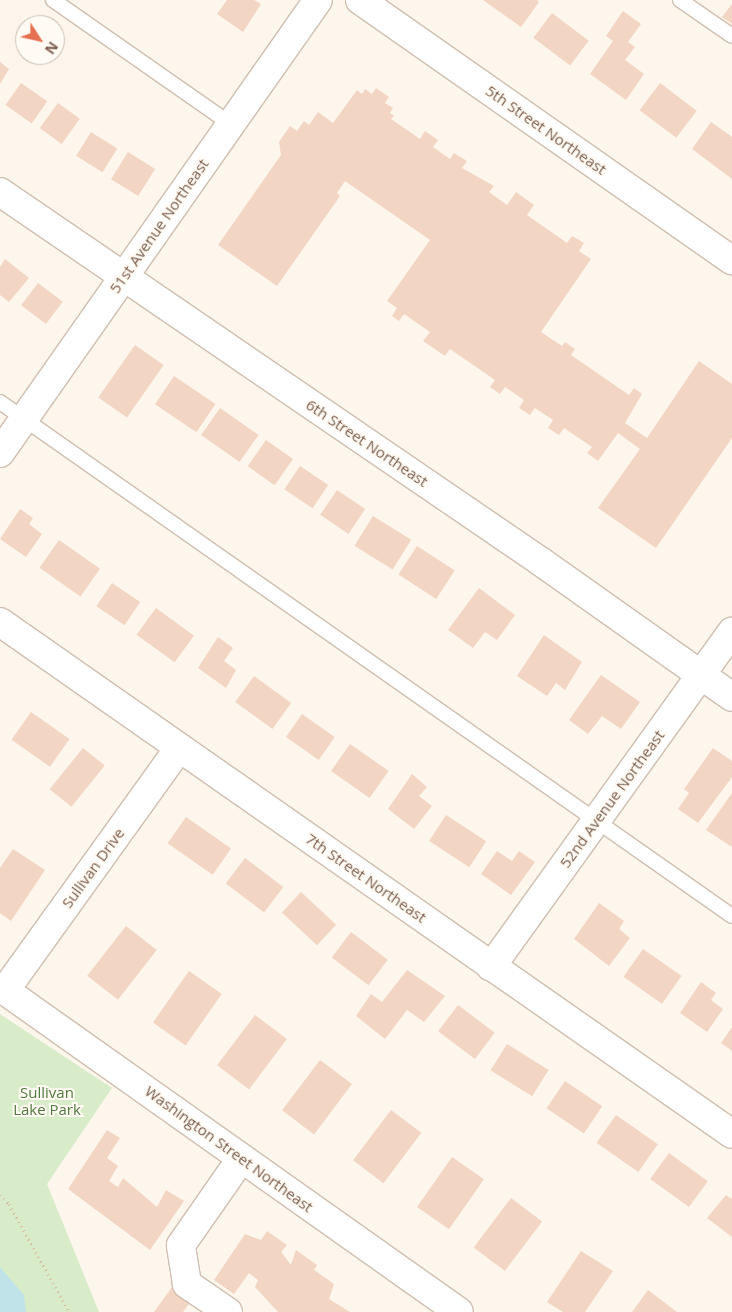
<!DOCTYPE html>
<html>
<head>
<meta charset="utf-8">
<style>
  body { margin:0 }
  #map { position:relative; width:732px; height:1312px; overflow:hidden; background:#fdf6ec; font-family:"Open Sans",sans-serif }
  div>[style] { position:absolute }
  .green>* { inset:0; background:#d8ecc9 }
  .water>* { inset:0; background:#bfe3e8 }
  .building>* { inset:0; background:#f3d5c3; transform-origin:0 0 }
  .path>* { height:3px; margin-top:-1.5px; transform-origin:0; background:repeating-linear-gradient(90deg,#d9b8a5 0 1px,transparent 0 5px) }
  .roads { filter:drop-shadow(1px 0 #d1beb0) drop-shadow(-1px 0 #d1beb0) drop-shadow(0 1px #d1beb0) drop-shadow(0 -1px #d1beb0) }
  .lane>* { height:14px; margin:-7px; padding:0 7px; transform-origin:7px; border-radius:7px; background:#fff }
  .street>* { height:28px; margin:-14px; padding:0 14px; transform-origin:14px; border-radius:14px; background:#fff }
  .secondary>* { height:28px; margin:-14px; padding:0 14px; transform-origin:14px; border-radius:14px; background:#fff }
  span { translate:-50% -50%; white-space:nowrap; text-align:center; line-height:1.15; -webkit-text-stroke:4px #fffaf3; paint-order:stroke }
  .street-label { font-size:15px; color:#7a5c4d }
  .park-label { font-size:15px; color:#537a41 }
  .north { position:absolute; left:15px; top:15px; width:50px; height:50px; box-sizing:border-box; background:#fffaf3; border:1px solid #cabbb1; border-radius:50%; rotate:125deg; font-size:14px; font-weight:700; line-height:20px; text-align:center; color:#7a5c4d }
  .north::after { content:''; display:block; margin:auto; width:18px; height:22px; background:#e76f51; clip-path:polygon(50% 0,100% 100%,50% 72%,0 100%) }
</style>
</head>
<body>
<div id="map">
  <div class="green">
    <i style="clip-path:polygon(0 1014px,112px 1088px,47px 1184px,99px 1312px,0 1312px)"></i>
  </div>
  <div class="water">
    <i style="clip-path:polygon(0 1267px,24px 1295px,26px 1312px,0 1312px)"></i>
  </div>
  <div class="building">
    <i style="clip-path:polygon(227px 0,254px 0,261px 4px,243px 32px,217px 14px)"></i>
    <i style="clip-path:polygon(483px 0,537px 0,539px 2px,521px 27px)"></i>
    <i style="clip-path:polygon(732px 4px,732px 24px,722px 17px)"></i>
    <i style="clip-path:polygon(623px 11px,641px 24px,628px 42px,635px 47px,625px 60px,644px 74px,626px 100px,590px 74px,613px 41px,606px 36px)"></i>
    <i style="left:552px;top:13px;width:46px;height:31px;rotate:37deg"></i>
    <i style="clip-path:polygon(0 62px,9px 69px,0 84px)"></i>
    <i style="left:21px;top:83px;width:32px;height:27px;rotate:35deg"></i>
    <i style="left:660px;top:83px;width:46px;height:34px;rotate:37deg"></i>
    <i style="clip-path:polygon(376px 88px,389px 97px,385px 103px,393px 108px,390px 113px,394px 116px,391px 119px,420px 139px,425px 131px,438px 140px,433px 147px,450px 159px,454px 153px,467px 161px,462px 168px,494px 186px,489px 192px,507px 205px,516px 192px,534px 205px,527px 215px,567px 243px,572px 236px,584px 243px,579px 251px,591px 259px,541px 332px,562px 346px,565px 342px,575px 349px,571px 355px,629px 395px,634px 388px,642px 394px,625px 423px,647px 438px,699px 361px,732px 384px,732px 438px,656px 548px,598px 508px,640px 449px,618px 433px,598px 461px,587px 453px,592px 447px,564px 428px,559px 435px,548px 428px,553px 420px,535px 408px,530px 415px,519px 408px,524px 400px,505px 387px,500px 394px,490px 387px,495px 380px,450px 349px,445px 356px,423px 341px,430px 332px,404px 314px,399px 321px,392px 316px,397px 308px,387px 301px,430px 240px,345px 181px,337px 193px,340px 196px,277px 286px,218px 245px,281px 155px,279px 142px,290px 126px,297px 131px,304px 121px,309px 125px,318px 112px,333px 123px,357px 90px,362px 94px,365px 89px,372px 94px)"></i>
    <i style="left:58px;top:103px;width:27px;height:31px;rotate:36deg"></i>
    <i style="clip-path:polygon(711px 122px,732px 137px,732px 179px,692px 149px)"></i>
    <i style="left:91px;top:132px;width:31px;height:28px;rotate:32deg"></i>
    <i style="left:128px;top:152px;width:32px;height:32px;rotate:32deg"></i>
    <i style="clip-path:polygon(5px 259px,29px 278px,9px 302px,0 295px,0 267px)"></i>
    <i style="left:38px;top:283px;width:31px;height:28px;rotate:37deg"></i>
    <i style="left:135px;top:345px;width:35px;height:64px;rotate:35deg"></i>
    <i style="left:174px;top:376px;width:50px;height:34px;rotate:34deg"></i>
    <i style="left:220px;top:408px;width:47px;height:33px;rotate:35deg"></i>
    <i style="left:266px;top:440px;width:33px;height:32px;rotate:35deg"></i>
    <i style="left:300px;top:466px;width:34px;height:28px;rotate:34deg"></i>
    <i style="left:337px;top:490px;width:34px;height:30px;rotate:34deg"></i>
    <i style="clip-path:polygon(20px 509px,33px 518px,29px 524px,42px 534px,26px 557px,0 539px)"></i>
    <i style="left:373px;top:516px;width:45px;height:35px;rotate:32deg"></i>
    <i style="left:59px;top:540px;width:50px;height:34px;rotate:35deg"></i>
    <i style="left:417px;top:546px;width:45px;height:34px;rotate:33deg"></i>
    <i style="left:112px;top:583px;width:34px;height:28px;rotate:34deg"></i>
    <i style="clip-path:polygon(479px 588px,515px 615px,497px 640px,485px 632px,473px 648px,448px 630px)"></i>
    <i style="left:156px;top:608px;width:47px;height:33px;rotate:36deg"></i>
    <i style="clip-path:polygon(544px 635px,582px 662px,565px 690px,556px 683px,547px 696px,517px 676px)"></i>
    <i style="clip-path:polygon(218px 637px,233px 648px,224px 661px,236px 670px,226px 688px,198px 668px)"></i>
    <i style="clip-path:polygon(601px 675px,640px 702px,621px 729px,602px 716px,588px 734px,569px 720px)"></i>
    <i style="left:254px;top:676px;width:46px;height:32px;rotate:36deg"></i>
    <i style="left:31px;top:712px;width:47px;height:34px;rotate:35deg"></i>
    <i style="left:302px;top:714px;width:40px;height:28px;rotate:35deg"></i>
    <i style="left:350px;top:744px;width:47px;height:33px;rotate:35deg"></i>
    <i style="left:83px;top:748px;width:28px;height:53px;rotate:39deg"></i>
    <i style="clip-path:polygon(713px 748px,732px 761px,732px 777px,698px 823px,678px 809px,689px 793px,684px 789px)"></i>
    <i style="clip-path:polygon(412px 774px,427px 787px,419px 796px,432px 806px,414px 829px,388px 809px)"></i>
    <i style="clip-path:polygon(732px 793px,732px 847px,706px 830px)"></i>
    <i style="left:446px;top:815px;width:48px;height:31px;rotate:33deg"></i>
    <i style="left:186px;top:817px;width:55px;height:32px;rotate:35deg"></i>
    <i style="clip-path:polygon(13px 849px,45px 870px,11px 921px,0 913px,0 868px)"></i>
    <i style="clip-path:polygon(497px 851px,512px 861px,519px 851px,535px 862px,511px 895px,481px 874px)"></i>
    <i style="left:245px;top:858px;width:48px;height:32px;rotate:37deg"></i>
    <i style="left:301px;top:892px;width:48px;height:28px;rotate:43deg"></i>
    <i style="clip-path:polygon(599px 903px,624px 921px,619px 929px,630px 938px,609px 966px,574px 939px)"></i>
    <i style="left:126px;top:926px;width:39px;height:63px;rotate:38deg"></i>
    <i style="left:351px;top:932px;width:46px;height:32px;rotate:37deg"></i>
    <i style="left:643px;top:949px;width:47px;height:34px;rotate:35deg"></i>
    <i style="clip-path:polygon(407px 970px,445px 996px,424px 1022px,407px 1010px,385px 1039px,356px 1016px,371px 994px,382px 1002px)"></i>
    <i style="left:189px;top:971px;width:40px;height:63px;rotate:35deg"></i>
    <i style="clip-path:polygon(701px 982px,716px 993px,711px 1000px,723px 1009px,707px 1032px,680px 1013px)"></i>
    <i style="left:458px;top:1005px;width:46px;height:33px;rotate:37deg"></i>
    <i style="left:255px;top:1015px;width:40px;height:63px;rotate:37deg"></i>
    <i style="clip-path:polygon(732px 1027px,732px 1051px,721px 1043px)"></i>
    <i style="left:507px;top:1044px;width:49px;height:31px;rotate:32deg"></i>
    <i style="left:320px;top:1060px;width:40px;height:63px;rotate:37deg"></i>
    <i style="left:565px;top:1081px;width:45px;height:33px;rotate:34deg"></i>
    <i style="left:391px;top:1110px;width:38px;height:63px;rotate:37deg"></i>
    <i style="left:616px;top:1115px;width:51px;height:34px;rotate:35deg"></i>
    <i style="clip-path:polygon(107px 1130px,120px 1138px,107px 1158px,118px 1166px,109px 1181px,118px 1187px,123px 1178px,157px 1207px,166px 1190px,184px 1201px,150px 1250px,68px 1189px)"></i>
    <i style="left:669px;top:1153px;width:48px;height:32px;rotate:36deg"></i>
    <i style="left:452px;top:1157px;width:39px;height:61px;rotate:35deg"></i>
    <i style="clip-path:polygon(726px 1195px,732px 1199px,732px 1237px,707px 1218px)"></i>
    <i style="left:511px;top:1198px;width:39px;height:62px;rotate:37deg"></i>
    <i style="clip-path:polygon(267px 1231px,287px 1245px,281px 1252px,291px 1265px,296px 1250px,317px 1265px,314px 1270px,334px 1284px,329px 1299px,350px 1312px,278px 1312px,255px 1287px,258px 1280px,249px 1273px,234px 1294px,214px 1280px,245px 1234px,261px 1240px)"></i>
    <i style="clip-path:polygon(581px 1251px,613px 1271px,585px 1312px,563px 1312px,547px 1302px)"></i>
    <i style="clip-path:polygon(172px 1287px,191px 1301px,183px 1312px,154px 1312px)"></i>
    <i style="clip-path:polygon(648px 1290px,677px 1312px,632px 1312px)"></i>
  </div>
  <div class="path">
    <i style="left:0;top:1195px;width:13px;rotate:45deg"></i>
    <i style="left:9px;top:1204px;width:124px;rotate:60.9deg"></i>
  </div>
  <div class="roads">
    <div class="lane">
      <i style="left:53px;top:0;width:217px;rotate:34.9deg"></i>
      <i style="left:680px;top:0;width:63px;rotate:34.7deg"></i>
      <i style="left:0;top:402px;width:894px;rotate:35.08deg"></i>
    </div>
    <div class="street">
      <i style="left:360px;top:0;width:454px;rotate:35deg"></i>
      <i style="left:0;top:192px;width:654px;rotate:34.35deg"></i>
      <i style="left:540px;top:561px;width:235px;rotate:35.3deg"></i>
      <i style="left:0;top:453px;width:553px;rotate:-54.93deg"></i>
      <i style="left:0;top:622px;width:893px;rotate:34.97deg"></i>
      <i style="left:491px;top:967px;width:413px;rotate:-54.3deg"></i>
      <i style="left:6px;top:989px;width:297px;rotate:-54.3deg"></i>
      <i style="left:228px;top:1312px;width:50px;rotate:-145.7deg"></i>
      <i style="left:187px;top:1284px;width:39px;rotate:-99deg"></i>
      <i style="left:181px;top:1245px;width:105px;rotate:-55.1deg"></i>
    </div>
    <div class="secondary">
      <i style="left:0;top:987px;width:562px;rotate:35.3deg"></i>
    </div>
  </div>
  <div class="street-label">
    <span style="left:546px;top:130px;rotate:35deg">5th Street Northeast</span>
    <span style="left:159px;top:226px;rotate:-55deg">51st Avenue Northeast</span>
    <span style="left:367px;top:443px;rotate:34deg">6th Street Northeast</span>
    <span style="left:612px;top:799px;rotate:-54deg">52nd Avenue Northeast</span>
    <span style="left:93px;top:868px;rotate:-54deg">Sullivan Drive</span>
    <span style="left:366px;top:878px;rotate:35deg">7th Street Northeast</span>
    <span style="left:229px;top:1149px;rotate:36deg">Washington Street Northeast</span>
  </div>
  <div class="park-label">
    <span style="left:47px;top:1101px">Sullivan<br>Lake Park</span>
  </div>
  <div class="north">N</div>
</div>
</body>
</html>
